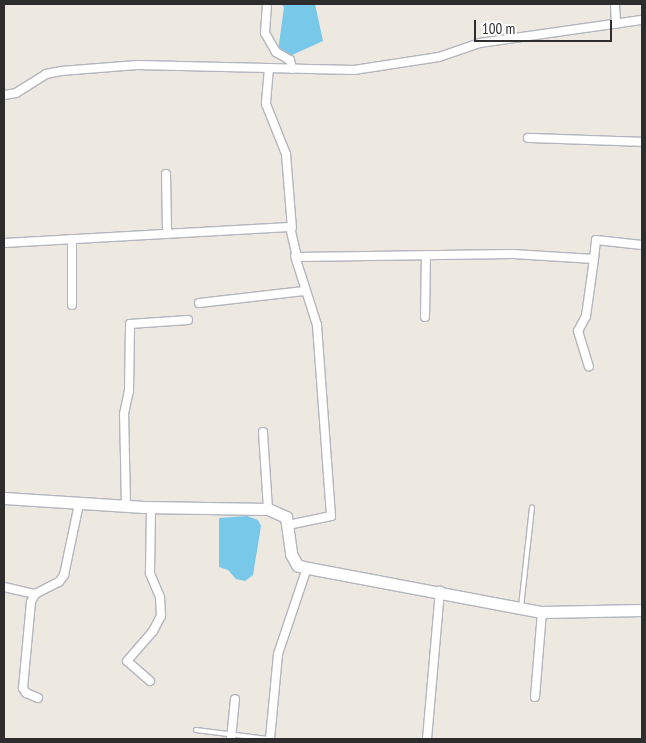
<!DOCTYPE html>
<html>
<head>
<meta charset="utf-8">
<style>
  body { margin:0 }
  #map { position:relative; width:646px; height:743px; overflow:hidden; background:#ede8e0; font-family:"PT Sans Narrow",sans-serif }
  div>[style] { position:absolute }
  .water>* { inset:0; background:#78c8ea }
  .roads { filter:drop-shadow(1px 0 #b3b5bf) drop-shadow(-1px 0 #b3b5bf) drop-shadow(0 1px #b3b5bf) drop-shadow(0 -1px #b3b5bf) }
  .lane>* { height:4px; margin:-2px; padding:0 2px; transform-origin:2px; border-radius:2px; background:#fff }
  .street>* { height:8px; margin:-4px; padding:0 4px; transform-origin:4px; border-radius:4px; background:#fff }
  .secondary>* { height:11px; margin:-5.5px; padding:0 5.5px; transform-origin:5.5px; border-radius:5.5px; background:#fff }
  span { translate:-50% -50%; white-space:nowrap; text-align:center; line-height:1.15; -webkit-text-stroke:5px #fff; paint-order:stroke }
  .frame { position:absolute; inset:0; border:5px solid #2d2d2d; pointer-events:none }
  .scale { position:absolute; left:474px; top:20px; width:138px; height:22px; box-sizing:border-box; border:2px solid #2d2d2d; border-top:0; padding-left:6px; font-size:15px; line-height:18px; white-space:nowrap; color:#2d2d2d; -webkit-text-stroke:4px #fff; paint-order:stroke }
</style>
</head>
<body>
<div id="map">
  <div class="water">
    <i style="clip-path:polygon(281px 4px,315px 4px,323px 41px,292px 55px,281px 55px,278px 51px,284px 7px)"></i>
    <i style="clip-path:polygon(247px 516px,258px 520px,261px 526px,253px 575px,245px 581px,236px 579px,228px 570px,219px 567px,219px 518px)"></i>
  </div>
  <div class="roads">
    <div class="lane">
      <i style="left:521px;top:607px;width:100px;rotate:-83.7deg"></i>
      <i style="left:196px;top:730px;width:72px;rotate:7.2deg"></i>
    </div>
    <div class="street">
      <i style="left:267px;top:4px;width:29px;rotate:94deg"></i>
      <i style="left:265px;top:33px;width:22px;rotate:60deg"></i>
      <i style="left:276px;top:52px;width:16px;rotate:30deg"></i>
      <i style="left:290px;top:60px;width:9px;rotate:77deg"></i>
      <i style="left:615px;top:4px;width:20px;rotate:87deg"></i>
      <i style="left:269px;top:68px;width:36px;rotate:95deg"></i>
      <i style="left:266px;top:104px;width:54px;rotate:68.2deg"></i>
      <i style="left:286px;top:154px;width:74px;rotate:85.4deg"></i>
      <i style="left:4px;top:95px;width:12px;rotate:-9deg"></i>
      <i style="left:16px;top:93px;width:36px;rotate:-32deg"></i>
      <i style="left:46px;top:74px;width:15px;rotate:-11deg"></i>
      <i style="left:61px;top:71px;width:76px;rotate:-4.5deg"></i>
      <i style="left:137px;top:65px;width:217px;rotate:1.3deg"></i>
      <i style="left:354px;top:70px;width:86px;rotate:-8.7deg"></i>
      <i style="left:439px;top:57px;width:43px;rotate:-18.9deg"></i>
      <i style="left:480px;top:43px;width:164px;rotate:-8.1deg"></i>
      <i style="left:528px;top:138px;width:114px;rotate:2deg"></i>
      <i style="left:166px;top:174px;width:60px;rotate:89deg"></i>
      <i style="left:72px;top:239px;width:66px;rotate:90deg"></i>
      <i style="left:4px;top:243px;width:286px;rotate:-3.2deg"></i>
      <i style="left:290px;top:227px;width:31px;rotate:77deg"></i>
      <i style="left:297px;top:257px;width:216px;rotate:-0.8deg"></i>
      <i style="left:513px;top:254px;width:81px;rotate:3.5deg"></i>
      <i style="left:594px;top:259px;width:58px;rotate:98deg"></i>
      <i style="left:586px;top:316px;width:17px;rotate:118deg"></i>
      <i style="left:578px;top:331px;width:37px;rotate:73deg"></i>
      <i style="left:594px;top:259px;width:19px;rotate:-84deg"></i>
      <i style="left:596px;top:240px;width:46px;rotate:6.2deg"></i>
      <i style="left:199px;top:303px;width:106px;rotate:-6.5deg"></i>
      <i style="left:425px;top:317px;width:62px;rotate:-89.1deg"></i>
      <i style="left:263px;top:432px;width:77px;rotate:86.3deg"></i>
      <i style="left:126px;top:506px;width:92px;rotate:-91.2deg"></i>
      <i style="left:124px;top:414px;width:24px;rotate:-78deg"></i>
      <i style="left:129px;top:391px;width:67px;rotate:-89.1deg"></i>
      <i style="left:130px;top:324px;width:58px;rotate:-3.9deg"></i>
      <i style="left:288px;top:525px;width:44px;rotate:-11.8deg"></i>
      <i style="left:331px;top:516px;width:192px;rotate:-94.2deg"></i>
      <i style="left:317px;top:325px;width:72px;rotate:-107.7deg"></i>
      <i style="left:4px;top:587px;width:32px;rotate:13deg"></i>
      <i style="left:150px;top:681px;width:30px;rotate:-139deg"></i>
      <i style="left:127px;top:661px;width:40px;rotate:-49deg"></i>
      <i style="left:153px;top:631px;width:17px;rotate:-62deg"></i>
      <i style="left:161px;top:616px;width:19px;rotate:-93deg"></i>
      <i style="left:160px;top:597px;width:26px;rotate:-113deg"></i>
      <i style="left:150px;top:573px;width:66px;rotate:-89.1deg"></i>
      <i style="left:535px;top:697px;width:85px;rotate:-85.3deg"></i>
      <i style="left:38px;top:698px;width:13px;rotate:-157deg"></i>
      <i style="left:26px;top:693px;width:6px;rotate:-121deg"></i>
      <i style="left:23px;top:688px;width:86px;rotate:-84.7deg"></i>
      <i style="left:31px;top:602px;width:9px;rotate:-63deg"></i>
      <i style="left:35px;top:594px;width:27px;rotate:-27deg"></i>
      <i style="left:59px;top:582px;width:9px;rotate:-54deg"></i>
      <i style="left:64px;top:575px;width:73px;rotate:-78.1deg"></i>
      <i style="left:231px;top:739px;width:40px;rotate:-84.3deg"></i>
      <i style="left:270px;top:739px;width:85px;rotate:-84.6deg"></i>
      <i style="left:278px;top:654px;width:91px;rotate:-71.4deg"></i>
      <i style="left:427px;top:739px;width:149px;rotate:-85deg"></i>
    </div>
    <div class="secondary">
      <i style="left:4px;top:498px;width:140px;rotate:3.7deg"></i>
      <i style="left:144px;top:507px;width:124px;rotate:0.9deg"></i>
      <i style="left:268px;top:509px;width:20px;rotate:24deg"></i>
      <i style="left:286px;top:517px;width:37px;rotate:82deg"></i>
      <i style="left:291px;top:554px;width:13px;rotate:61deg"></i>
      <i style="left:297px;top:565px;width:6px;rotate:18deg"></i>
      <i style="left:303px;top:567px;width:243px;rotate:10.7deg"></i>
      <i style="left:542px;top:612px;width:100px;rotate:-1.1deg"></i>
    </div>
  </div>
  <div class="frame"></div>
  <div class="scale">100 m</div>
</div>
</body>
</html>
